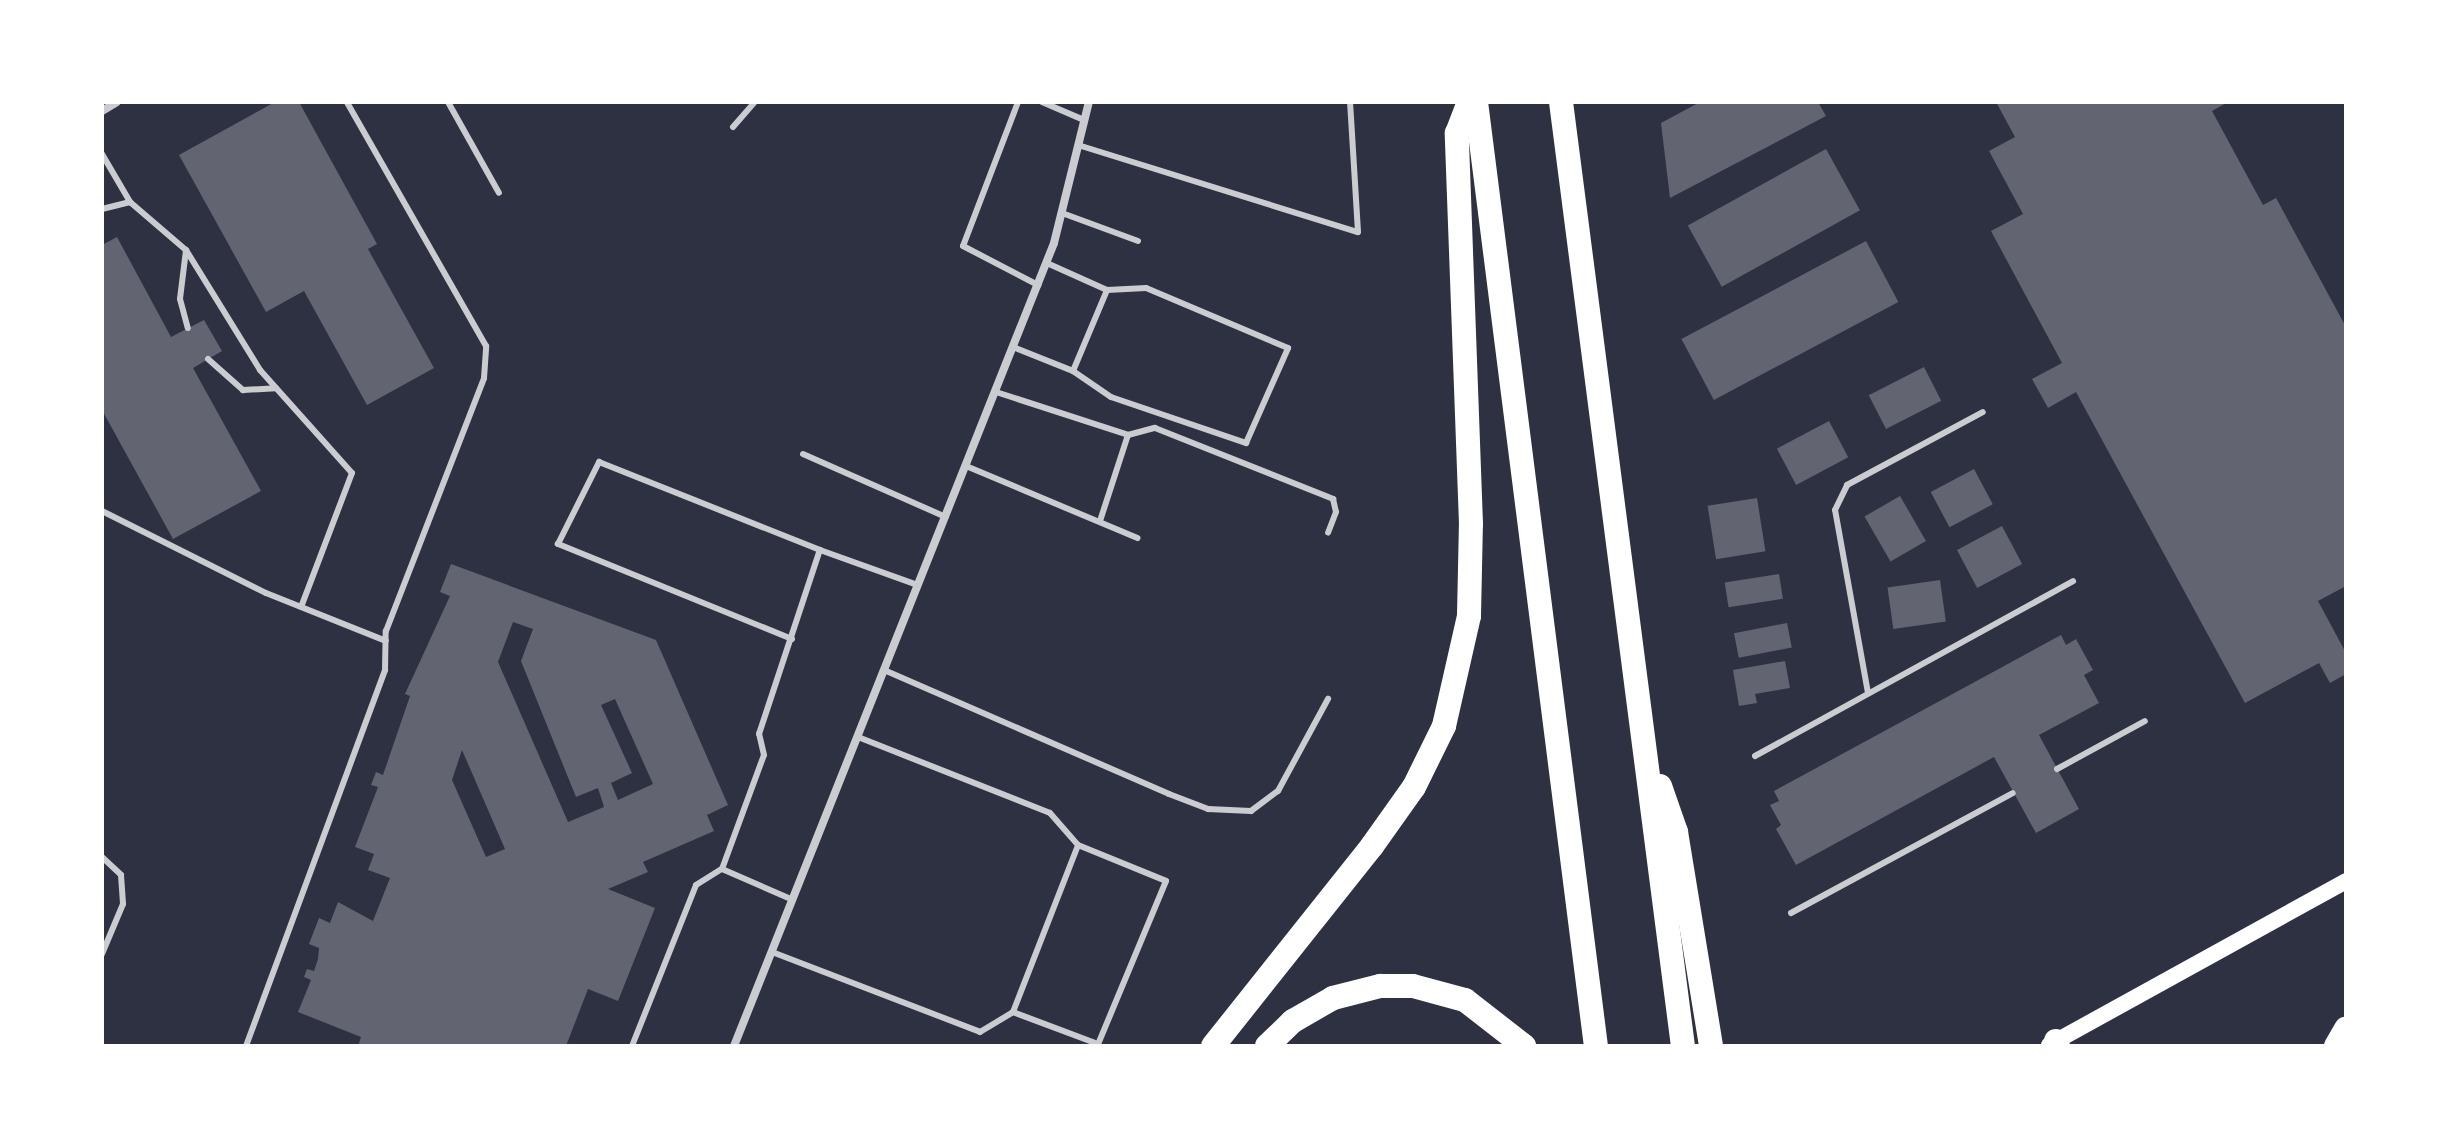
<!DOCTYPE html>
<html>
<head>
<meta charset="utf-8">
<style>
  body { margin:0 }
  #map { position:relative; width:2448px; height:1148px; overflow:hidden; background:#2d3142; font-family:"PT Sans Narrow",sans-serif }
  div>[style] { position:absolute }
  .building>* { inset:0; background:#626471; transform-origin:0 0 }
  .service>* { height:6px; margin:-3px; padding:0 3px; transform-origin:3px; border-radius:3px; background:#caccd0 }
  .minor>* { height:8px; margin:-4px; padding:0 4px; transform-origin:4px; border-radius:4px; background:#caccd0 }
  .secondary>* { height:16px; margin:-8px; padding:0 8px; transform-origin:8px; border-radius:8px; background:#fff }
  .motorway>* { height:24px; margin:-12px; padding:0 12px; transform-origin:12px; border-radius:12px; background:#fff }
  span { translate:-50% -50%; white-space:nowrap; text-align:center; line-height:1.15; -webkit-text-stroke:8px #fff; paint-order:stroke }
  .frame { position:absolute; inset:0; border:104px solid #fff; pointer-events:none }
</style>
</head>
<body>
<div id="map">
  <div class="building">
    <i style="clip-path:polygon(275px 102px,299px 102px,377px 244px,368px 249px,434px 368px,367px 405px,304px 291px,266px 312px,179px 155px)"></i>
    <i style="clip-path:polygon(1700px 102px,1818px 102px,1826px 116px,1670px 198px,1661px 123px)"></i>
    <i style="clip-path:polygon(1996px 102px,2228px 102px,2212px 111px,2263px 205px,2276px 198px,2346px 327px,2346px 586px,2318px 601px,2346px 653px,2346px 674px,2330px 683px,2319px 663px,2245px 703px,2076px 392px,2048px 408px,2032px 379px,2062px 363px,1991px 231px,2023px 214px,1989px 151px,2015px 137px)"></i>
    <i style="left:1826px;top:149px;width:70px;height:158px;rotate:61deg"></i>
    <i style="clip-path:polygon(117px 237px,171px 337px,204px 320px,222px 351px,193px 368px,261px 491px,173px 539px,102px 410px,102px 245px)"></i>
    <i style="left:1866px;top:241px;width:69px;height:209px;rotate:62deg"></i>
    <i style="left:1924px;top:367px;width:38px;height:62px;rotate:63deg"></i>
    <i style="left:1829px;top:421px;width:41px;height:59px;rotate:62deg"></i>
    <i style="left:1974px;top:469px;width:40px;height:49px;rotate:62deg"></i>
    <i style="left:1900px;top:496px;width:52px;height:41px;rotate:60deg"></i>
    <i style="left:1757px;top:498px;width:54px;height:50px;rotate:81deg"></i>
    <i style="left:2002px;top:526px;width:43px;height:51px;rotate:62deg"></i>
    <i style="clip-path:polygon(evenodd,451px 564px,656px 640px,728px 805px,707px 815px,714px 831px,643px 862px,648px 872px,608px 889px,655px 908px,618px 1001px,588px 989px,566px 1046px,358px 1046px,361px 1037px,298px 1012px,311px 980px,304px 977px,307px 969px,314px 971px,318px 959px,319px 948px,309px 944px,319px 918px,330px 923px,338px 902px,373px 921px,390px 878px,368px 870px,374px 854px,355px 847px,378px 787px,371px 785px,376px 772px,383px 775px,410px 696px,405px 694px,450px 596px,440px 592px,451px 564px,513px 622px,533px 629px,521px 661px,576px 797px,598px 788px,604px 807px,568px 822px,498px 662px,513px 622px,451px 564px,615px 699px,653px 784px,618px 800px,611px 783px,632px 773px,601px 705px,615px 699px,451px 564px,462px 750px,505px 849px,486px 857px,452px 780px,462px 750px)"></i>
    <i style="left:1779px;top:574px;width:25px;height:55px;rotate:81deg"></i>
    <i style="left:1940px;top:580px;width:42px;height:53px;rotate:82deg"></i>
    <i style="left:1787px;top:623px;width:25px;height:54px;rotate:79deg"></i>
    <i style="clip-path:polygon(2061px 635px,2066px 645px,2076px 639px,2093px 670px,2084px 675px,2099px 703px,2039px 735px,2079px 809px,2036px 833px,1994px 757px,1796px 865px,1776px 829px,1781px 825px,1770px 805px,1779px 801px,1774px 791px)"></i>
    <i style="clip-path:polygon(1785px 661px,1790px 688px,1755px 694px,1757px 703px,1739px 706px,1733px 670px)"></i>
  </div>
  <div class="service">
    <i style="left:448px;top:102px;width:104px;rotate:60.7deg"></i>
    <i style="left:1018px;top:102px;width:154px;rotate:110.9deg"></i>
    <i style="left:963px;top:246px;width:85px;rotate:27.5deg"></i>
    <i style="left:1042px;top:102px;width:46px;rotate:23.2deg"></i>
    <i style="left:733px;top:127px;width:33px;rotate:-49deg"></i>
    <i style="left:1078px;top:145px;width:293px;rotate:17.3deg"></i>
    <i style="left:1358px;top:232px;width:130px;rotate:-93.5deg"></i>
    <i style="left:102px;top:154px;width:56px;rotate:59.7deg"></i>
    <i style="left:130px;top:202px;width:74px;rotate:40.6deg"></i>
    <i style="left:186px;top:250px;width:141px;rotate:58.3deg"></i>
    <i style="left:260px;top:370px;width:138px;rotate:48.2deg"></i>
    <i style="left:352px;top:473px;width:143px;rotate:110.8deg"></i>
    <i style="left:102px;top:209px;width:29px;rotate:-14deg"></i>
    <i style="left:1062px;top:213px;width:81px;rotate:20.2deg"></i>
    <i style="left:186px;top:250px;width:49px;rotate:97deg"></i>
    <i style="left:180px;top:299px;width:30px;rotate:75deg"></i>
    <i style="left:1013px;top:347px;width:65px;rotate:21.8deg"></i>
    <i style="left:1073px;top:371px;width:88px;rotate:-67.2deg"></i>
    <i style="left:1107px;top:290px;width:66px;rotate:-155.8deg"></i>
    <i style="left:208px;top:359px;width:47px;rotate:41.5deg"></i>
    <i style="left:243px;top:390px;width:33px;rotate:-3deg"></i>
    <i style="left:1073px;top:371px;width:46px;rotate:34.4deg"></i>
    <i style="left:1111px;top:397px;width:143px;rotate:18.8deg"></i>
    <i style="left:1246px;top:443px;width:104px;rotate:-66.1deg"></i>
    <i style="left:1288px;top:348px;width:154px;rotate:-157.1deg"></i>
    <i style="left:1146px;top:288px;width:39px;rotate:177deg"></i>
    <i style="left:996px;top:392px;width:139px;rotate:18deg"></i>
    <i style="left:1128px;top:435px;width:28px;rotate:-15deg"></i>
    <i style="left:1155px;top:428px;width:192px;rotate:21.7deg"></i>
    <i style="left:1333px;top:499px;width:13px;rotate:77deg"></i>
    <i style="left:1336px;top:512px;width:22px;rotate:111deg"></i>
    <i style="left:803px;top:454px;width:156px;rotate:23.8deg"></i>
    <i style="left:966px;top:466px;width:186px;rotate:22.8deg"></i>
    <i style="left:102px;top:511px;width:183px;rotate:26.6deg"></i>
    <i style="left:266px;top:593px;width:129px;rotate:21.8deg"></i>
    <i style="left:1100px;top:521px;width:90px;rotate:-72deg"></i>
    <i style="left:792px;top:639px;width:253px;rotate:-157.9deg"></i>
    <i style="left:558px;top:544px;width:92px;rotate:-63.4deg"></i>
    <i style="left:599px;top:462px;width:238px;rotate:21.7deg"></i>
    <i style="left:884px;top:670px;width:311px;rotate:23.5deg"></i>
    <i style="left:1169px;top:794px;width:42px;rotate:21deg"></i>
    <i style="left:1208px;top:809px;width:43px;rotate:2.7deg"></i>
    <i style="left:1251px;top:811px;width:34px;rotate:-37deg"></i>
    <i style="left:1278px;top:791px;width:105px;rotate:-61.5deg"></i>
    <i style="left:1868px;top:693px;width:186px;rotate:-100.2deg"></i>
    <i style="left:1835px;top:510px;width:28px;rotate:-64deg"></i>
    <i style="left:1847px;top:485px;width:154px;rotate:-28.2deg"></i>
    <i style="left:858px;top:737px;width:206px;rotate:21.6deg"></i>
    <i style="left:1050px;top:813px;width:43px;rotate:48.8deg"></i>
    <i style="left:1078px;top:845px;width:95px;rotate:22.2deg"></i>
    <i style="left:1166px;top:881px;width:177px;rotate:112.6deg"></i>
    <i style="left:1098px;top:1044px;width:91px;rotate:-159.4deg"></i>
    <i style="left:1755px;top:756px;width:363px;rotate:-28.8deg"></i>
    <i style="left:2057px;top:769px;width:100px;rotate:-28.6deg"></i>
    <i style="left:102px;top:857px;width:26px;rotate:43deg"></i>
    <i style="left:121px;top:875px;width:29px;rotate:86deg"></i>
    <i style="left:123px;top:904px;width:54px;rotate:112.8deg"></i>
    <i style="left:722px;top:869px;width:121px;rotate:-69.8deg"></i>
    <i style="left:764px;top:755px;width:22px;rotate:-103deg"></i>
    <i style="left:759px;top:734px;width:194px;rotate:-71.7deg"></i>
    <i style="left:820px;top:550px;width:104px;rotate:19.7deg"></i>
    <i style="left:1791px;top:913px;width:252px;rotate:-28.4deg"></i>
    <i style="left:772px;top:952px;width:223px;rotate:21deg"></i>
    <i style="left:980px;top:1032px;width:39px;rotate:-31deg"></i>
    <i style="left:1013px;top:1012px;width:179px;rotate:-68.7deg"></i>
    <i style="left:246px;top:1046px;width:401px;rotate:-69.7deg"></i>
    <i style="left:385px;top:670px;width:39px;rotate:-89deg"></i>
    <i style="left:386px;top:631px;width:271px;rotate:-68.8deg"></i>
    <i style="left:484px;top:378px;width:32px;rotate:-86deg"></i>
    <i style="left:486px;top:346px;width:281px;rotate:-119.7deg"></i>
    <i style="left:632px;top:1046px;width:173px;rotate:-68.3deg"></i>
    <i style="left:696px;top:885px;width:31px;rotate:-32deg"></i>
    <i style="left:722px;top:869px;width:77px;rotate:23.6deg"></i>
  </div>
  <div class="minor">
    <i style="left:102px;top:111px;width:17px;rotate:-31deg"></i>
    <i style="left:734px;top:1046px;width:864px;rotate:-68.27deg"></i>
    <i style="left:1054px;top:243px;width:145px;rotate:-76.1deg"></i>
  </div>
  <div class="secondary">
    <i style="left:2049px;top:1045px;width:339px;rotate:-28.9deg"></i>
  </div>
  <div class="motorway">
    <i style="left:1476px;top:102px;width:952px;rotate:82.76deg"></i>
    <i style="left:1561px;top:102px;width:952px;rotate:82.64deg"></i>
    <i style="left:1660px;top:786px;width:49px;rotate:70.8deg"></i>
    <i style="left:1676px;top:832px;width:217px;rotate:80.7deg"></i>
    <i style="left:2056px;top:1041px;width:5px;rotate:68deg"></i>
    <i style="left:1213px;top:1046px;width:256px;rotate:-51.5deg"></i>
    <i style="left:1372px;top:846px;width:72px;rotate:-54.6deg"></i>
    <i style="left:1414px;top:787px;width:68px;rotate:-63.8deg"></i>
    <i style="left:1444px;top:726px;width:113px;rotate:-77.2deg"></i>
    <i style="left:1469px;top:616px;width:92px;rotate:-88.8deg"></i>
    <i style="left:1471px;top:524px;width:391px;rotate:-92.1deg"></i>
    <i style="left:1457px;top:133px;width:33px;rotate:-69deg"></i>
    <i style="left:1267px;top:1046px;width:36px;rotate:-44deg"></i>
    <i style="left:1293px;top:1021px;width:46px;rotate:-29.9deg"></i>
    <i style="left:1333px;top:998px;width:49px;rotate:-14.3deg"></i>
    <i style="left:1380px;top:986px;width:33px"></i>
    <i style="left:1413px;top:986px;width:54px;rotate:15.1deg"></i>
    <i style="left:1465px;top:1000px;width:75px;rotate:37.9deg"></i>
    <i style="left:2336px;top:1046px;width:20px;rotate:-60deg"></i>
  </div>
  <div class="frame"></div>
</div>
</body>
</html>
